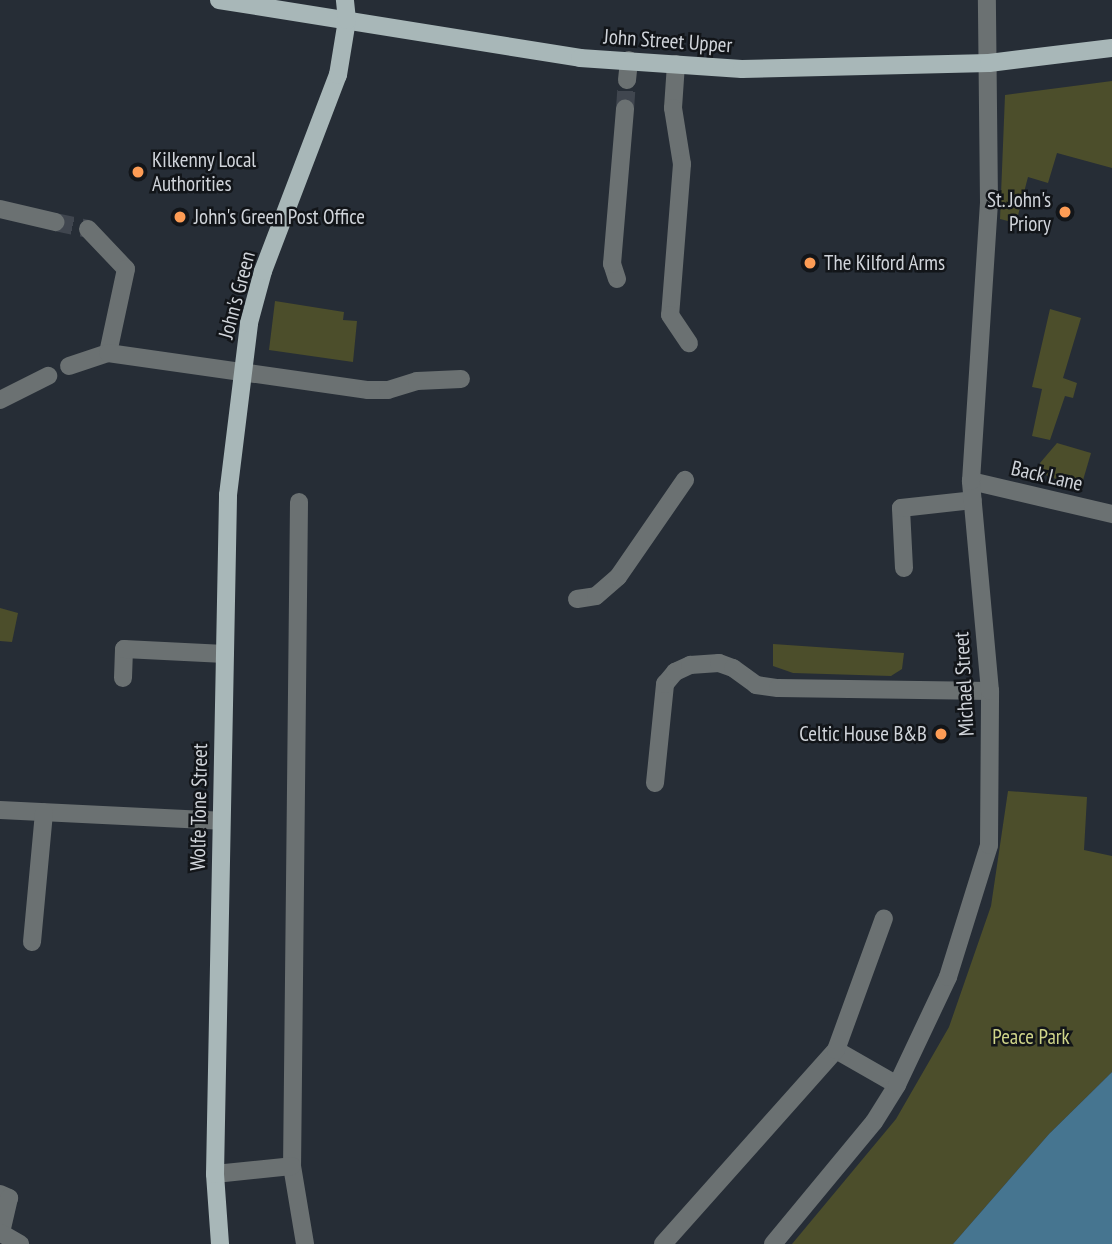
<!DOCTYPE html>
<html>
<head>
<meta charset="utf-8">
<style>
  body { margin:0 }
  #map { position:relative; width:1112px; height:1244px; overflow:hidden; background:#262d36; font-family:"PT Sans Narrow",sans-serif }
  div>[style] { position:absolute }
  .green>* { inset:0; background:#4c4e2b }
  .water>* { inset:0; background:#467590 }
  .minor-tunnel>* { height:18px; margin-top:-9px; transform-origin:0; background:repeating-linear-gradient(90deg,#40464f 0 18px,transparent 0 27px) }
  .minor>* { height:18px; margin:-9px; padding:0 9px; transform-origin:9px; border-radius:9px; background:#6b7172 }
  .major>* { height:18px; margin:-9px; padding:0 9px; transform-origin:9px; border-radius:9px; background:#a8b7b8 }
  .dots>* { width:19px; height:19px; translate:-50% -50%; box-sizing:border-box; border:4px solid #121519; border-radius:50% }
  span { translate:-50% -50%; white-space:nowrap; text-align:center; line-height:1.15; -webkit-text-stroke:5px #121519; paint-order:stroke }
  .street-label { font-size:21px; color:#d0d4da }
  .poi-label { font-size:21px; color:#d0d4da }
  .left { translate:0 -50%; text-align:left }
  .right { translate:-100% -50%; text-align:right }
  .park-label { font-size:21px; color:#cfd489 }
</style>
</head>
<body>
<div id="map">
  <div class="green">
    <i style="clip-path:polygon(1112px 81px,1112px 168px,1057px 153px,1048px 183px,1028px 177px,1016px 223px,1000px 219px,1005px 95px)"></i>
    <i style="clip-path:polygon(275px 301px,344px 312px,343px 320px,357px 321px,353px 362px,269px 350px)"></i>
    <i style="clip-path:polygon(1050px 309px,1081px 318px,1063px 378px,1077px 383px,1073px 398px,1065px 396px,1050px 440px,1032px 436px,1042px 389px,1032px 387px)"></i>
    <i style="clip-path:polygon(1057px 443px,1091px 453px,1081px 487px,1047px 476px,1040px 463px)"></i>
    <i style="clip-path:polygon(0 608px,18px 613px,12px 642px,0 641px)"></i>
    <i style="clip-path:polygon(773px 644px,904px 653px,902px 669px,891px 676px,793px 673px,773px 666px)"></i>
    <i style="clip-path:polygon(1008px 791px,1087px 797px,1084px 850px,1112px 856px,1112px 1072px,1049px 1134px,953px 1244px,792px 1244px,896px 1119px,949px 1027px,991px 906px)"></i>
  </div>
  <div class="water">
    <i style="clip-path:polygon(1112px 1072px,1112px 1244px,953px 1244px,1049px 1134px)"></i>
  </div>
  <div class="minor-tunnel">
    <i style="left:625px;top:109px;width:29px;rotate:-86deg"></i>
    <i style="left:55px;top:222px;width:34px;rotate:12deg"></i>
  </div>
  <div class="minor">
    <i style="left:676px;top:64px;width:44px;rotate:93.9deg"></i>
    <i style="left:673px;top:108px;width:57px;rotate:80.9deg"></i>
    <i style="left:682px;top:164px;width:151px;rotate:94.5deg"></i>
    <i style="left:670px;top:315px;width:34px;rotate:56deg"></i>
    <i style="left:627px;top:80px;width:20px;rotate:-84deg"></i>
    <i style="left:0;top:209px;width:57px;rotate:13.3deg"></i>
    <i style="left:88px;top:229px;width:55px;rotate:46.5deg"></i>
    <i style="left:126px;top:269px;width:86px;rotate:102.1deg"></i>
    <i style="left:617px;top:279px;width:16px;rotate:-108deg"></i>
    <i style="left:612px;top:264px;width:156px;rotate:-85.2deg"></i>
    <i style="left:69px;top:366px;width:41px;rotate:-18.4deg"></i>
    <i style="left:108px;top:353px;width:263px;rotate:8.1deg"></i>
    <i style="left:368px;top:390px;width:20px"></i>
    <i style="left:388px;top:390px;width:30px;rotate:-17deg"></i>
    <i style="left:417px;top:381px;width:44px;rotate:-2.6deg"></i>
    <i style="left:0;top:400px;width:54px;rotate:-26.6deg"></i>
    <i style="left:971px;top:481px;width:145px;rotate:13.2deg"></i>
    <i style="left:299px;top:502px;width:664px;rotate:90.6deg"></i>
    <i style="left:292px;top:1166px;width:79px;rotate:80.5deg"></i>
    <i style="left:904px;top:568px;width:60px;rotate:-92.9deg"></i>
    <i style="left:901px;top:508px;width:72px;rotate:-6.3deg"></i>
    <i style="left:577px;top:599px;width:19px;rotate:-9deg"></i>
    <i style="left:596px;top:596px;width:29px;rotate:-41deg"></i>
    <i style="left:618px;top:577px;width:118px;rotate:-55.4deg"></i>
    <i style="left:123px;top:678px;width:29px;rotate:-88deg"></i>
    <i style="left:124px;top:649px;width:101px;rotate:2.8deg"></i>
    <i style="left:655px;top:783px;width:100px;rotate:-84.2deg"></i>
    <i style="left:665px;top:684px;width:16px;rotate:-50deg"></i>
    <i style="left:675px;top:672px;width:17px;rotate:-25deg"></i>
    <i style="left:690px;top:665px;width:29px;rotate:-4deg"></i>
    <i style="left:719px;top:663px;width:15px;rotate:20deg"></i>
    <i style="left:733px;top:668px;width:29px;rotate:36deg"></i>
    <i style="left:756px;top:685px;width:22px;rotate:8deg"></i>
    <i style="left:778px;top:688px;width:212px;rotate:0.8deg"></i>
    <i style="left:0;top:810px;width:221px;rotate:2.8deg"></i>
    <i style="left:32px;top:942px;width:130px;rotate:-84.7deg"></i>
    <i style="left:836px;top:1050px;width:70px;rotate:29.8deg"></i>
    <i style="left:215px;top:1174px;width:77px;rotate:-5.9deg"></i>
    <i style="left:0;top:1194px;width:10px;rotate:24deg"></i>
    <i style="left:9px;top:1198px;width:36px;rotate:103deg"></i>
    <i style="left:1px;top:1233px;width:22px;rotate:30deg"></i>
    <i style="left:663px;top:1244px;width:260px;rotate:-48.3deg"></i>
    <i style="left:836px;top:1050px;width:140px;rotate:-70deg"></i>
    <i style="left:773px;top:1244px;width:158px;rotate:-50.4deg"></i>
    <i style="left:874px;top:1122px;width:44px;rotate:-58.1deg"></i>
    <i style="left:897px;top:1085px;width:119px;rotate:-64.7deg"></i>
    <i style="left:948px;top:977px;width:138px;rotate:-72.7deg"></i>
    <i style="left:989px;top:845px;width:154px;rotate:-89.6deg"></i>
    <i style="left:990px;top:691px;width:211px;rotate:-95.2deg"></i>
    <i style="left:971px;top:481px;width:279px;rotate:-86.3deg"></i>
    <i style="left:989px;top:203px;width:203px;rotate:-90.6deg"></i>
  </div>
  <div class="major">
    <i style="left:219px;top:0;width:366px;rotate:9.1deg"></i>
    <i style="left:580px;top:58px;width:162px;rotate:3.9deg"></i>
    <i style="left:742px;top:69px;width:247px;rotate:-1.4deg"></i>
    <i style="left:989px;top:63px;width:124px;rotate:-7deg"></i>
    <i style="left:220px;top:1244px;width:70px;rotate:-94.1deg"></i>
    <i style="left:215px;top:1174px;width:679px;rotate:-88.9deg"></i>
    <i style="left:228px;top:495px;width:173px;rotate:-83deg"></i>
    <i style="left:249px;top:323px;width:54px;rotate:-74.9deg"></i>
    <i style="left:263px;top:271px;width:210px;rotate:-69.1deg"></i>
    <i style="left:338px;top:75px;width:56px;rotate:-80.7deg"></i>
    <i style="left:347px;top:20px;width:20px;rotate:-96deg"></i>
  </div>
  <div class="dots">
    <i style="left:138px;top:172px;background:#fd9c55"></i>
    <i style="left:1065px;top:212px;background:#fd9c55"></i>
    <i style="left:180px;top:217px;background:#fd9c55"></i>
    <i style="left:810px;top:263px;background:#fd9c55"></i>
    <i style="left:941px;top:734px;background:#fd9c55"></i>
  </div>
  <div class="street-label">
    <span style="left:668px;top:41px;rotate:4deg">John Street Upper</span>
    <span style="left:237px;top:295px;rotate:-75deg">John's Green</span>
    <span style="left:1047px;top:476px;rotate:13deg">Back Lane</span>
    <span style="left:964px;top:684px;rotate:-93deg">Michael Street</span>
    <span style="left:199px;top:807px;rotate:-89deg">Wolfe Tone Street</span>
  </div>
  <div class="poi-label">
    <span class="left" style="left:152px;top:172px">Kilkenny Local<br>Authorities</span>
    <span class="right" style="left:1051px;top:212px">St. John's<br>Priory</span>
    <span class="left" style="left:194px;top:217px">John's Green Post Office</span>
    <span class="left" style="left:824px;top:263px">The Kilford Arms</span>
    <span class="right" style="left:927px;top:734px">Celtic House B&amp;B</span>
  </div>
  <div class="park-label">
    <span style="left:1031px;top:1037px">Peace Park</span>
  </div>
</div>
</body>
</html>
